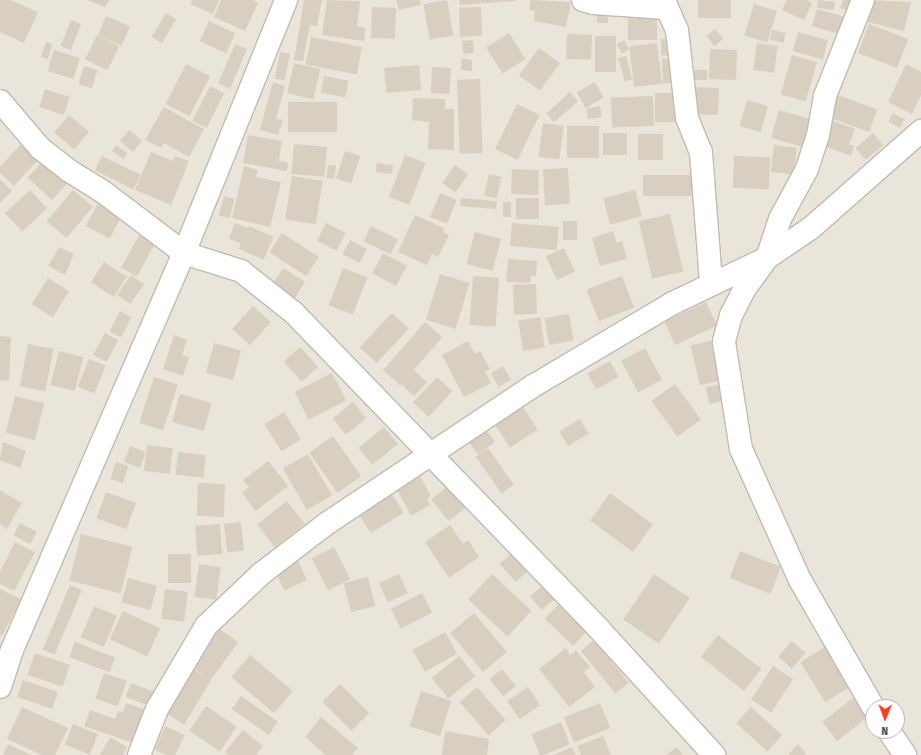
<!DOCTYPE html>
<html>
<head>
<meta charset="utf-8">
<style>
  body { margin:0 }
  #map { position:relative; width:921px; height:755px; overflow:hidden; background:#f6f3ec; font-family:"Fira Sans Condensed",sans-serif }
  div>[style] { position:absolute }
  .residential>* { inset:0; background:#eae5da }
  .building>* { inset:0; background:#d8cfc1; transform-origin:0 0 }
  .roads { filter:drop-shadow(1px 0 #c2bbae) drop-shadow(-1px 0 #c2bbae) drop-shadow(0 1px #c2bbae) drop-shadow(0 -1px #c2bbae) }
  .street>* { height:22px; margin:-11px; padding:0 11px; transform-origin:11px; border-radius:11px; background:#fff }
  span { translate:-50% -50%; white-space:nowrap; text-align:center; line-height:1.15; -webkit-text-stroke:3px #fff; paint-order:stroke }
  .north { position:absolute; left:865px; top:699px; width:40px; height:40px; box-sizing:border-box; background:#fff; border:1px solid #b7b4b0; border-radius:50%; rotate:181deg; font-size:11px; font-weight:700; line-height:16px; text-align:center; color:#4b4439 }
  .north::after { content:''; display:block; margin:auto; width:14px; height:18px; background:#fc3f1d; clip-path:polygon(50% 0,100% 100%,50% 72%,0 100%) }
</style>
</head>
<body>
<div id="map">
  <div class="residential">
    <i style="clip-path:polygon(evenodd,0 0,921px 0,921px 755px,0 755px,0 0,873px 707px,897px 707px,897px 731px,873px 731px,873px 707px)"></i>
  </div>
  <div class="building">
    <i style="clip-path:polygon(0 0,10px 0,38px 12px,24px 43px,0 32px)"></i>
    <i style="clip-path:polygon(87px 0,109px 0,105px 7px)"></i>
    <i style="clip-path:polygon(192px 0,219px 0,213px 14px,190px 4px)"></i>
    <i style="clip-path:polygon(221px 0,253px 0,258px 3px,245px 31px,214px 17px)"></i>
    <i style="clip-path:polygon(304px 0,322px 0,317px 26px,310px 25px,303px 61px,294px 60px)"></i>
    <i style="clip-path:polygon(327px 0,360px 1px,357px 26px,366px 28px,364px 41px,322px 35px)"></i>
    <i style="clip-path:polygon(396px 0,420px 0,421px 5px,399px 10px)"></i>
    <i style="left:447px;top:0;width:36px;height:24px;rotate:80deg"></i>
    <i style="clip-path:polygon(459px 0,516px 0,516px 1px,460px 5px)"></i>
    <i style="clip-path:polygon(531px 0,571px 2px,566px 27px,534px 21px,535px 11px,529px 10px)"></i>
    <i style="left:698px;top:0;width:33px;height:18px"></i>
    <i style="clip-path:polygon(787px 0,807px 0,812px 3px,804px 20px,782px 10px)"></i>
    <i style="left:818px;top:0;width:17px;height:8px;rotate:7deg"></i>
    <i style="clip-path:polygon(843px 0,855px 0,851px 12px,840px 8px)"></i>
    <i style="clip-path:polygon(869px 0,911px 2px,904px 31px,864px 21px)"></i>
    <i style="left:754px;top:4px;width:24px;height:33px;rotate:17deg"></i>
    <i style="left:372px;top:7px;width:24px;height:31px;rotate:2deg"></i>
    <i style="left:481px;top:7px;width:29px;height:22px;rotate:88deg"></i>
    <i style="left:817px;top:9px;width:29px;height:18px;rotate:16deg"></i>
    <i style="left:597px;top:11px;width:11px;height:12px"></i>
    <i style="left:628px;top:11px;width:29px;height:29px"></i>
    <i style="left:166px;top:13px;width:12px;height:28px;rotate:31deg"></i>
    <i style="left:106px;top:16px;width:26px;height:21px;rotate:23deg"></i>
    <i style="left:71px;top:20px;width:11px;height:28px;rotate:22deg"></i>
    <i style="left:209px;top:21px;width:29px;height:22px;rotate:25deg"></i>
    <i style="left:869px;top:24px;width:42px;height:31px;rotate:21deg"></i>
    <i style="left:715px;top:29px;width:13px;height:11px;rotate:51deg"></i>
    <i style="left:772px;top:30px;width:14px;height:10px;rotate:12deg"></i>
    <i style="left:798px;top:32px;width:31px;height:20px;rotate:15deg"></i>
    <i style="left:509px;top:33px;width:31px;height:27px;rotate:58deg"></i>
    <i style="left:567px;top:34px;width:25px;height:25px;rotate:2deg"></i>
    <i style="left:97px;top:35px;width:25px;height:27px;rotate:26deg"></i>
    <i style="left:595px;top:36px;width:21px;height:36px"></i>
    <i style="left:311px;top:37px;width:52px;height:28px;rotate:11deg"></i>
    <i style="clip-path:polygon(661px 39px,670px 39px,671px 56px,661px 55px)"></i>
    <i style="left:473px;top:40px;width:13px;height:11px;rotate:86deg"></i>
    <i style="left:624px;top:40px;width:11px;height:8px;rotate:63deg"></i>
    <i style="clip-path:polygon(46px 42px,52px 44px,48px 59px,41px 57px)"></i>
    <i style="left:657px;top:43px;width:41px;height:28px;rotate:83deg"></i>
    <i style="left:757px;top:43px;width:21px;height:27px;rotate:8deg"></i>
    <i style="left:235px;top:44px;width:13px;height:43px;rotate:23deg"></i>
    <i style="left:539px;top:48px;width:26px;height:34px;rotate:36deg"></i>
    <i style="left:710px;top:49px;width:27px;height:30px;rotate:2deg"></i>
    <i style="left:54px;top:50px;width:27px;height:22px;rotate:17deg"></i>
    <i style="left:280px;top:52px;width:10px;height:27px;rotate:11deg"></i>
    <i style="left:792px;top:55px;width:26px;height:41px;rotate:16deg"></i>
    <i style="left:626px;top:56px;width:24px;height:8px;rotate:75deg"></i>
    <i style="clip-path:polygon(462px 58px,472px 60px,472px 71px,461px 70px)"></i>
    <i style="left:675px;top:58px;width:25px;height:13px;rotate:88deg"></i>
    <i style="left:294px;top:63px;width:27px;height:31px;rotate:13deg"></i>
    <i style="left:186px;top:64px;width:27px;height:45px;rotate:27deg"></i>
    <i style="clip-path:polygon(906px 64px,921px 72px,921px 95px,912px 114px,888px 102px)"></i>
    <i style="left:419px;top:65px;width:25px;height:35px;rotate:85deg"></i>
    <i style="left:84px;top:66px;width:14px;height:19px;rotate:17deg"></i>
    <i style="left:432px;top:67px;width:19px;height:26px;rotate:3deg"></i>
    <i style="left:690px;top:70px;width:17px;height:10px"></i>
    <i style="left:324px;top:76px;width:25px;height:17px;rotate:11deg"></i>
    <i style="left:480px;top:79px;width:74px;height:23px;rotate:88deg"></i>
    <i style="clip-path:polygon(273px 82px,285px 86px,276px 119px,283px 120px,278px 135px,260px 130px)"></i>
    <i style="left:595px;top:82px;width:18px;height:21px;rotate:61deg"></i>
    <i style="left:210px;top:86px;width:16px;height:39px;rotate:27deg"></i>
    <i style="left:692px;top:87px;width:27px;height:27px;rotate:2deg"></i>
    <i style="left:45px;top:89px;width:26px;height:19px;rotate:18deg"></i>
    <i style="left:570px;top:92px;width:12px;height:32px;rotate:48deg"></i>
    <i style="left:655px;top:93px;width:24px;height:29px"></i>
    <i style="left:835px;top:94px;width:45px;height:24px;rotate:20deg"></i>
    <i style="left:653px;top:96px;width:30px;height:42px;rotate:88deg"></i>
    <i style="clip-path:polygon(413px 98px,445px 99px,445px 109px,454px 109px,454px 150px,428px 149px,429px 122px,412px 120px)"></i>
    <i style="left:747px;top:100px;width:22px;height:27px;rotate:16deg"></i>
    <i style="left:288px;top:102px;width:49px;height:30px"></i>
    <i style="left:517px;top:104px;width:25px;height:50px;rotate:26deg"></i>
    <i style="left:600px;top:106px;width:11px;height:14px;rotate:80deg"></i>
    <i style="clip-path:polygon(164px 107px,204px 129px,189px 157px,164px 143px,161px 148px,145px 140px)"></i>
    <i style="left:779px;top:110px;width:33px;height:29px;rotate:16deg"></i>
    <i style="left:893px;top:113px;width:13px;height:10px;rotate:27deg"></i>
    <i style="left:69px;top:115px;width:26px;height:23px;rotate:40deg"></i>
    <i style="clip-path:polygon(834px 121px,855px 129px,849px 144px,854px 146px,851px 156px,824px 146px)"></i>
    <i style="left:543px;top:123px;width:21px;height:34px;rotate:8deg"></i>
    <i style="left:567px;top:126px;width:32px;height:32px"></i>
    <i style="left:129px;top:130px;width:17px;height:14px;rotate:40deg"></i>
    <i style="left:627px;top:133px;width:22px;height:24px;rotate:90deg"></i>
    <i style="left:873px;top:133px;width:16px;height:23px;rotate:50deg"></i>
    <i style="left:663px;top:134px;width:26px;height:25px;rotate:90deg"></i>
    <i style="clip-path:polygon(248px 135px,282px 141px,279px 161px,288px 163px,287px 171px,243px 163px)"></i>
    <i style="clip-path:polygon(21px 144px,38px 160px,14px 186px,0 173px,0 167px)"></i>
    <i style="left:294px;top:144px;width:33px;height:30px;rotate:5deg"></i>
    <i style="left:116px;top:145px;width:14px;height:7px;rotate:36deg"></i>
    <i style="left:774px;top:145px;width:23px;height:27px;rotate:7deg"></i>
    <i style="left:345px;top:151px;width:16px;height:29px;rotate:18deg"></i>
    <i style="clip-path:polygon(151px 152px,173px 161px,175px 156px,189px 161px,171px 205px,135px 190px)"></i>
    <i style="left:405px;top:155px;width:22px;height:45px;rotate:21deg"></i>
    <i style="left:102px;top:156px;width:43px;height:16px;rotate:26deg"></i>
    <i style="left:734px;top:156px;width:36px;height:32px;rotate:2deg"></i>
    <i style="left:44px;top:160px;width:33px;height:24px;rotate:43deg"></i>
    <i style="left:377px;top:163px;width:16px;height:9px;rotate:7deg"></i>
    <i style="left:328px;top:165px;width:8px;height:13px;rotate:7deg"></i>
    <i style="left:455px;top:165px;width:16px;height:22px;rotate:35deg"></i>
    <i style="clip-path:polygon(244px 166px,258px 170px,256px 177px,281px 182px,270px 227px,232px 218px)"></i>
    <i style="left:568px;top:168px;width:36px;height:25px;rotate:87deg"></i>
    <i style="left:512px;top:169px;width:27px;height:25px;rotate:2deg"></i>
    <i style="left:489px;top:174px;width:13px;height:22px;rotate:13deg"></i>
    <i style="left:693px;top:175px;width:21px;height:50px;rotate:90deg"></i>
    <i style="left:292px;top:176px;width:31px;height:44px;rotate:9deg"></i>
    <i style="clip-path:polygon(0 179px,12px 191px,0 203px)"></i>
    <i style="left:30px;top:190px;width:25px;height:34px;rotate:47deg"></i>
    <i style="left:73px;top:190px;width:26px;height:41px;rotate:40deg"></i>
    <i style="left:635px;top:190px;width:27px;height:33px;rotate:75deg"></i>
    <i style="left:440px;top:193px;width:18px;height:26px;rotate:22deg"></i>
    <i style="left:224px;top:196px;width:11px;height:20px;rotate:15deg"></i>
    <i style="left:461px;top:198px;width:36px;height:8px;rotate:5deg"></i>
    <i style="left:516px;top:198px;width:23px;height:21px"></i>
    <i style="left:503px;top:202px;width:8px;height:15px"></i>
    <i style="left:98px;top:203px;width:27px;height:26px;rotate:28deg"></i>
    <i style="left:670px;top:214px;width:59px;height:32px;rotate:77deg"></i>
    <i style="clip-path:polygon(415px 215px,444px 228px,443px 232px,449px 235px,438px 257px,432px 254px,427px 265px,398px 252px)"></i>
    <i style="left:563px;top:221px;width:14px;height:19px"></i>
    <i style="left:235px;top:223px;width:14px;height:17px;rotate:21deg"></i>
    <i style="left:326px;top:223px;width:22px;height:20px;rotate:27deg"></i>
    <i style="left:512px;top:223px;width:47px;height:23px;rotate:5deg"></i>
    <i style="left:249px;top:226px;width:27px;height:25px;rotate:24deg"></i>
    <i style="left:371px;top:226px;width:30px;height:17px;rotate:26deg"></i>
    <i style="clip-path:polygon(613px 231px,617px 243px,622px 241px,627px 259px,600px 266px,592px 238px)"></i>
    <i style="left:141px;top:232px;width:18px;height:41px;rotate:29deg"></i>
    <i style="left:475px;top:232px;width:27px;height:33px;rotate:15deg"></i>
    <i style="left:282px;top:233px;width:44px;height:23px;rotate:33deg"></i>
    <i style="left:350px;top:240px;width:19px;height:16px;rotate:28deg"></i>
    <i style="clip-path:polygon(59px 247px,74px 254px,65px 275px,48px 266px)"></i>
    <i style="left:564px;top:248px;width:26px;height:20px;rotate:65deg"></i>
    <i style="left:383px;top:253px;width:27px;height:23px;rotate:28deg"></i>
    <i style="clip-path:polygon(508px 259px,537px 261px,536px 276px,531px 275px,530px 283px,506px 282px)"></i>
    <i style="left:104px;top:262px;width:27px;height:24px;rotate:33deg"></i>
    <i style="left:283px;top:268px;width:26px;height:19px;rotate:32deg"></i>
    <i style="left:343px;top:268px;width:26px;height:40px;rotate:21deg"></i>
    <i style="left:440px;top:274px;width:31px;height:48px;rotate:17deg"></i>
    <i style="left:131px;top:275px;width:16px;height:24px;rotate:35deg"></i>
    <i style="left:473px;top:276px;width:26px;height:49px;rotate:4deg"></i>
    <i style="left:622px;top:276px;width:34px;height:38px;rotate:69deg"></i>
    <i style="left:48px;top:278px;width:25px;height:31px;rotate:32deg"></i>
    <i style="left:536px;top:284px;width:30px;height:23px;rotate:88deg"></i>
    <i style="left:706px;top:302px;width:26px;height:46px;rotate:65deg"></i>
    <i style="left:253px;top:306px;width:24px;height:31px;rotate:42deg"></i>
    <i style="left:120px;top:311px;width:13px;height:23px;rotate:27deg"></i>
    <i style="left:392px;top:313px;width:23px;height:47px;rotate:43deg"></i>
    <i style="left:569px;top:314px;width:27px;height:25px;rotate:80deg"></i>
    <i style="left:540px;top:317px;width:31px;height:22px;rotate:81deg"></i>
    <i style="left:425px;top:322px;width:23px;height:64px;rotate:41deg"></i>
    <i style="left:105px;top:333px;width:15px;height:25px;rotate:28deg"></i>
    <i style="clip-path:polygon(174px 335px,187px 340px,182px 355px,189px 357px,183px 376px,163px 369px)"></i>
    <i style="clip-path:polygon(0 336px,11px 337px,9px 381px,0 380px)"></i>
    <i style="left:714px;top:340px;width:41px;height:24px;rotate:77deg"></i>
    <i style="clip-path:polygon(468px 341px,475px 354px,480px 351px,490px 369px,485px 372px,491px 383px,464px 397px,442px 355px)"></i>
    <i style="left:214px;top:343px;width:28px;height:31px;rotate:15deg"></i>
    <i style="left:28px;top:344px;width:26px;height:43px;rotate:11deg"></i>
    <i style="left:300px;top:347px;width:27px;height:22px;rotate:48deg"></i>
    <i style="left:645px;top:348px;width:36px;height:27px;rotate:62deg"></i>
    <i style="left:59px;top:351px;width:25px;height:35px;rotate:14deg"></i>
    <i style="left:89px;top:359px;width:18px;height:30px;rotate:22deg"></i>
    <i style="left:610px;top:361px;width:18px;height:26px;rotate:61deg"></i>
    <i style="left:503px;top:366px;width:16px;height:14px;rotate:60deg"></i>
    <i style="left:414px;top:370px;width:18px;height:19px;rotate:43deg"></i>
    <i style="left:332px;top:373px;width:31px;height:42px;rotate:63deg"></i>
    <i style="left:154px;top:377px;width:25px;height:48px;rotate:18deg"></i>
    <i style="left:437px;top:377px;width:21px;height:35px;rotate:43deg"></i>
    <i style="left:675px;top:384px;width:44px;height:29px;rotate:54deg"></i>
    <i style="left:721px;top:384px;width:17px;height:16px;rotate:77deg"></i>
    <i style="left:180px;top:394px;width:33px;height:29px;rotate:16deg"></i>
    <i style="left:15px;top:396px;width:30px;height:38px;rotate:14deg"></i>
    <i style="left:353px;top:402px;width:21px;height:26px;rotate:51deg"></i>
    <i style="left:523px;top:407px;width:27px;height:33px;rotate:57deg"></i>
    <i style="left:284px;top:412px;width:32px;height:23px;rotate:58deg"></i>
    <i style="left:580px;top:419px;width:17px;height:24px;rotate:59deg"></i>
    <i style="left:384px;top:427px;width:22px;height:33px;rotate:51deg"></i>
    <i style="left:486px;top:430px;width:15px;height:21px;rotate:53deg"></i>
    <i style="left:333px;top:436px;width:49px;height:29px;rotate:55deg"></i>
    <i style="clip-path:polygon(3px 442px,26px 451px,20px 468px,0 460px)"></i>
    <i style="left:147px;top:445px;width:26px;height:26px;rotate:7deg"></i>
    <i style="left:130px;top:446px;width:17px;height:17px;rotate:21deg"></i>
    <i style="left:488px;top:448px;width:45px;height:15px;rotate:55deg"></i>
    <i style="left:178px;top:452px;width:28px;height:23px;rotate:6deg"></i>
    <i style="left:308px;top:454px;width:48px;height:29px;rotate:60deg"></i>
    <i style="clip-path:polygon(268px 461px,288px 486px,256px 511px,242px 493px,249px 487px,243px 480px)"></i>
    <i style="left:116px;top:462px;width:13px;height:18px;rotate:18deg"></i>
    <i style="clip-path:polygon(418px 473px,431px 496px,427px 499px,430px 505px,411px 516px,395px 486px)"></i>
    <i style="left:198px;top:483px;width:27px;height:33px;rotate:2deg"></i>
    <i style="left:449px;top:485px;width:28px;height:23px;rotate:51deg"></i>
    <i style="clip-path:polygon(0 490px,22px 503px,7px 529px,0 524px)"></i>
    <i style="left:106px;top:492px;width:32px;height:28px;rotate:20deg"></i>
    <i style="left:610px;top:493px;width:53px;height:34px;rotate:36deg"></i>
    <i style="left:392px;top:494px;width:22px;height:39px;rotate:58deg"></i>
    <i style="left:287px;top:501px;width:29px;height:38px;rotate:52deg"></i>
    <i style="left:241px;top:522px;width:29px;height:17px;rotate:84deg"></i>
    <i style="left:20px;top:523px;width:19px;height:14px;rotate:28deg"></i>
    <i style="left:220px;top:524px;width:30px;height:25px;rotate:86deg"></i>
    <i style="clip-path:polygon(450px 525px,463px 544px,468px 540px,479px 557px,449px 578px,425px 542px)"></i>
    <i style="left:81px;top:534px;width:53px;height:48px;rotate:14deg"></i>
    <i style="clip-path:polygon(15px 542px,35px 552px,14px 591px,0 584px,0 572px)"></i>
    <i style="left:334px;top:547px;width:36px;height:25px;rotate:63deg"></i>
    <i style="left:740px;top:551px;width:44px;height:29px;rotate:21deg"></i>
    <i style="left:513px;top:552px;width:24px;height:18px;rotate:48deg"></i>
    <i style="left:168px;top:554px;width:23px;height:29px"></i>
    <i style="left:298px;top:561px;width:21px;height:25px;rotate:65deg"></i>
    <i style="left:199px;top:564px;width:22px;height:33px;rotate:8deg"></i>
    <i style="left:399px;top:574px;width:21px;height:22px;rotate:65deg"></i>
    <i style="left:492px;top:574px;width:54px;height:35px;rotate:43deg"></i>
    <i style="left:654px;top:574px;width:43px;height:55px;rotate:34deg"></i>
    <i style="left:368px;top:577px;width:30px;height:25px;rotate:76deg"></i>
    <i style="left:128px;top:578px;width:30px;height:25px;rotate:15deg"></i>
    <i style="left:70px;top:585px;width:13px;height:70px;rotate:23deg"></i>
    <i style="left:542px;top:586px;width:18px;height:16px;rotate:49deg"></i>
    <i style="clip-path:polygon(0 589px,21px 599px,2px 636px,0 634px)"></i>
    <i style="left:165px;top:589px;width:23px;height:30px;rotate:7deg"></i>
    <i style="left:422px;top:593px;width:22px;height:35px;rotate:63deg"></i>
    <i style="left:558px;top:605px;width:39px;height:19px;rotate:44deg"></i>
    <i style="left:94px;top:606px;width:25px;height:34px;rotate:23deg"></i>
    <i style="left:123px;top:611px;width:41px;height:31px;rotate:25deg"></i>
    <i style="left:474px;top:613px;width:51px;height:31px;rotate:50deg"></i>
    <i style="left:217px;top:627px;width:26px;height:47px;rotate:36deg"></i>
    <i style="left:445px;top:632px;width:25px;height:37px;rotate:61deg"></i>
    <i style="left:718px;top:635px;width:55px;height:28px;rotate:38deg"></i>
    <i style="left:594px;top:640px;width:55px;height:17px;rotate:51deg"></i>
    <i style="left:792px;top:641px;width:18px;height:21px;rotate:41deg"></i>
    <i style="left:75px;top:642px;width:43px;height:16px;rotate:21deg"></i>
    <i style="left:825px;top:647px;width:47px;height:29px;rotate:58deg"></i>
    <i style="clip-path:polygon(566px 648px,570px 655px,576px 650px,590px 667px,584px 672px,595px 687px,569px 707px,539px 669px)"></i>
    <i style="left:35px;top:653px;width:37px;height:23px;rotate:19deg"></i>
    <i style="left:250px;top:655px;width:56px;height:29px;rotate:40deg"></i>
    <i style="left:459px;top:656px;width:26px;height:35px;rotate:51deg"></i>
    <i style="left:188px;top:666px;width:27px;height:52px;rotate:31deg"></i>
    <i style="left:773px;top:666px;width:24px;height:40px;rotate:33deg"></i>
    <i style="left:502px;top:669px;width:22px;height:16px;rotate:51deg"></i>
    <i style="left:104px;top:673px;width:24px;height:27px;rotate:19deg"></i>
    <i style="left:23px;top:680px;width:37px;height:18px;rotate:19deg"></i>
    <i style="left:131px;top:683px;width:28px;height:15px;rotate:21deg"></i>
    <i style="left:340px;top:684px;width:41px;height:25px;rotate:45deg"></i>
    <i style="left:477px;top:687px;width:44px;height:23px;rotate:49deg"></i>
    <i style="left:528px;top:687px;width:22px;height:25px;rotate:56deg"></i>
    <i style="left:421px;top:691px;width:32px;height:37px;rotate:18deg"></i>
    <i style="left:241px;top:696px;width:45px;height:16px;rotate:35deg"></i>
    <i style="left:853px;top:698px;width:24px;height:39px;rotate:52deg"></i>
    <i style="clip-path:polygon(126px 703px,152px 712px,139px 745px,84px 726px,90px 710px,115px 719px,118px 711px,123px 712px)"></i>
    <i style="left:600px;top:703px;width:27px;height:39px;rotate:68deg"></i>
    <i style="left:206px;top:706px;width:37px;height:30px;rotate:34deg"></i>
    <i style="clip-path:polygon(22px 707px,68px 728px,55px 755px,42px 755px,7px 739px)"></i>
    <i style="left:751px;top:707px;width:42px;height:22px;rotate:42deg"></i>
    <i style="clip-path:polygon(321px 717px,358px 748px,352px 755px,326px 755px,305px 737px)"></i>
    <i style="left:561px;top:722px;width:24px;height:32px;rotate:68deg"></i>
    <i style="left:73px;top:724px;width:27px;height:22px;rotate:22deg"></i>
    <i style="clip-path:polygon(165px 726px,185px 735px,175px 755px,166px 755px,155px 750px)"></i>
    <i style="clip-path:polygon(243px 730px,263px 746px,256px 755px,229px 755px,225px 752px)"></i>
    <i style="clip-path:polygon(445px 731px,489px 739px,487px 755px,442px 755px)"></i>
    <i style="clip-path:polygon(603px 736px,611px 755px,581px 755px,577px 746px)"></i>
    <i style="clip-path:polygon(110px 737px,127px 747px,123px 755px,100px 755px)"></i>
    <i style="clip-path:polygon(8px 744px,31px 755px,3px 755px)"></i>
    <i style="clip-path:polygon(798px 744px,807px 755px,788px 755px)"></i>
    <i style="clip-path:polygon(572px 747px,576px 755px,553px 755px)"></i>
    <i style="clip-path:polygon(677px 747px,683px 755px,666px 755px)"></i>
  </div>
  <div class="roads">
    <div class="street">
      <i style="left:583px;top:0;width:10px;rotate:17deg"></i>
      <i style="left:593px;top:3px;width:73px;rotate:3.9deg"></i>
      <i style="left:664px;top:0;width:33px;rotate:67deg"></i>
      <i style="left:677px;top:30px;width:89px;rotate:83.5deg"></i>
      <i style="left:687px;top:118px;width:37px;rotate:68deg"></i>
      <i style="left:701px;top:152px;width:131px;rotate:85.6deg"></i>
      <i style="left:863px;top:0;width:103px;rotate:111.6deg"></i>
      <i style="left:825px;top:96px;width:40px;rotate:100deg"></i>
      <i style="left:818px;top:135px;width:36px;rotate:108deg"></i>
      <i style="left:807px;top:169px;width:57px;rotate:118.4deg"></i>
      <i style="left:780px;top:219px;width:41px;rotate:108.4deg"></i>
      <i style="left:767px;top:258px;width:37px;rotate:126deg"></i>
      <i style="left:745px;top:288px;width:30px;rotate:117deg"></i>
      <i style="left:731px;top:315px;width:28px;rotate:105deg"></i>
      <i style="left:724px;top:342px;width:108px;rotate:81deg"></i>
      <i style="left:741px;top:449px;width:144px;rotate:65.8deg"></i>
      <i style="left:800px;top:580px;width:146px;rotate:60.1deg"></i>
      <i style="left:0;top:101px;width:62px;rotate:49.6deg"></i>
      <i style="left:40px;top:148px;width:36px;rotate:38deg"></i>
      <i style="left:68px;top:170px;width:40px;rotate:32deg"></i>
      <i style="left:102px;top:191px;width:103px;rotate:37.1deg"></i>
      <i style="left:184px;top:253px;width:60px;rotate:17.5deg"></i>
      <i style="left:241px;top:271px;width:68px;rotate:38.4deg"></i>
      <i style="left:294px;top:313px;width:439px;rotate:46deg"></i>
      <i style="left:599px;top:629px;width:171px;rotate:47.6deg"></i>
      <i style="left:0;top:687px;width:39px;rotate:-72deg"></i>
      <i style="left:12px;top:650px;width:433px;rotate:-66.6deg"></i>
      <i style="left:184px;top:253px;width:273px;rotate:-68deg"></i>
      <i style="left:889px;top:731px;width:29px;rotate:56deg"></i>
      <i style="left:139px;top:755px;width:49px;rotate:-68.6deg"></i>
      <i style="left:157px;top:709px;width:96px;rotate:-59.4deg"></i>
      <i style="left:206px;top:626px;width:77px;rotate:-43.4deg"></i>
      <i style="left:262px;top:573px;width:81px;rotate:-37.4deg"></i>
      <i style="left:326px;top:524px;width:249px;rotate:-33.7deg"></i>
      <i style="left:533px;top:386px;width:161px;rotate:-30.7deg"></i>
      <i style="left:671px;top:304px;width:106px;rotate:-25.6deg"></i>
      <i style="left:767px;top:258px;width:53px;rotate:-34.3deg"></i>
      <i style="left:811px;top:228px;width:147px;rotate:-41.4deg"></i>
    </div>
  </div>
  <div class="north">N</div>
</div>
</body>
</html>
